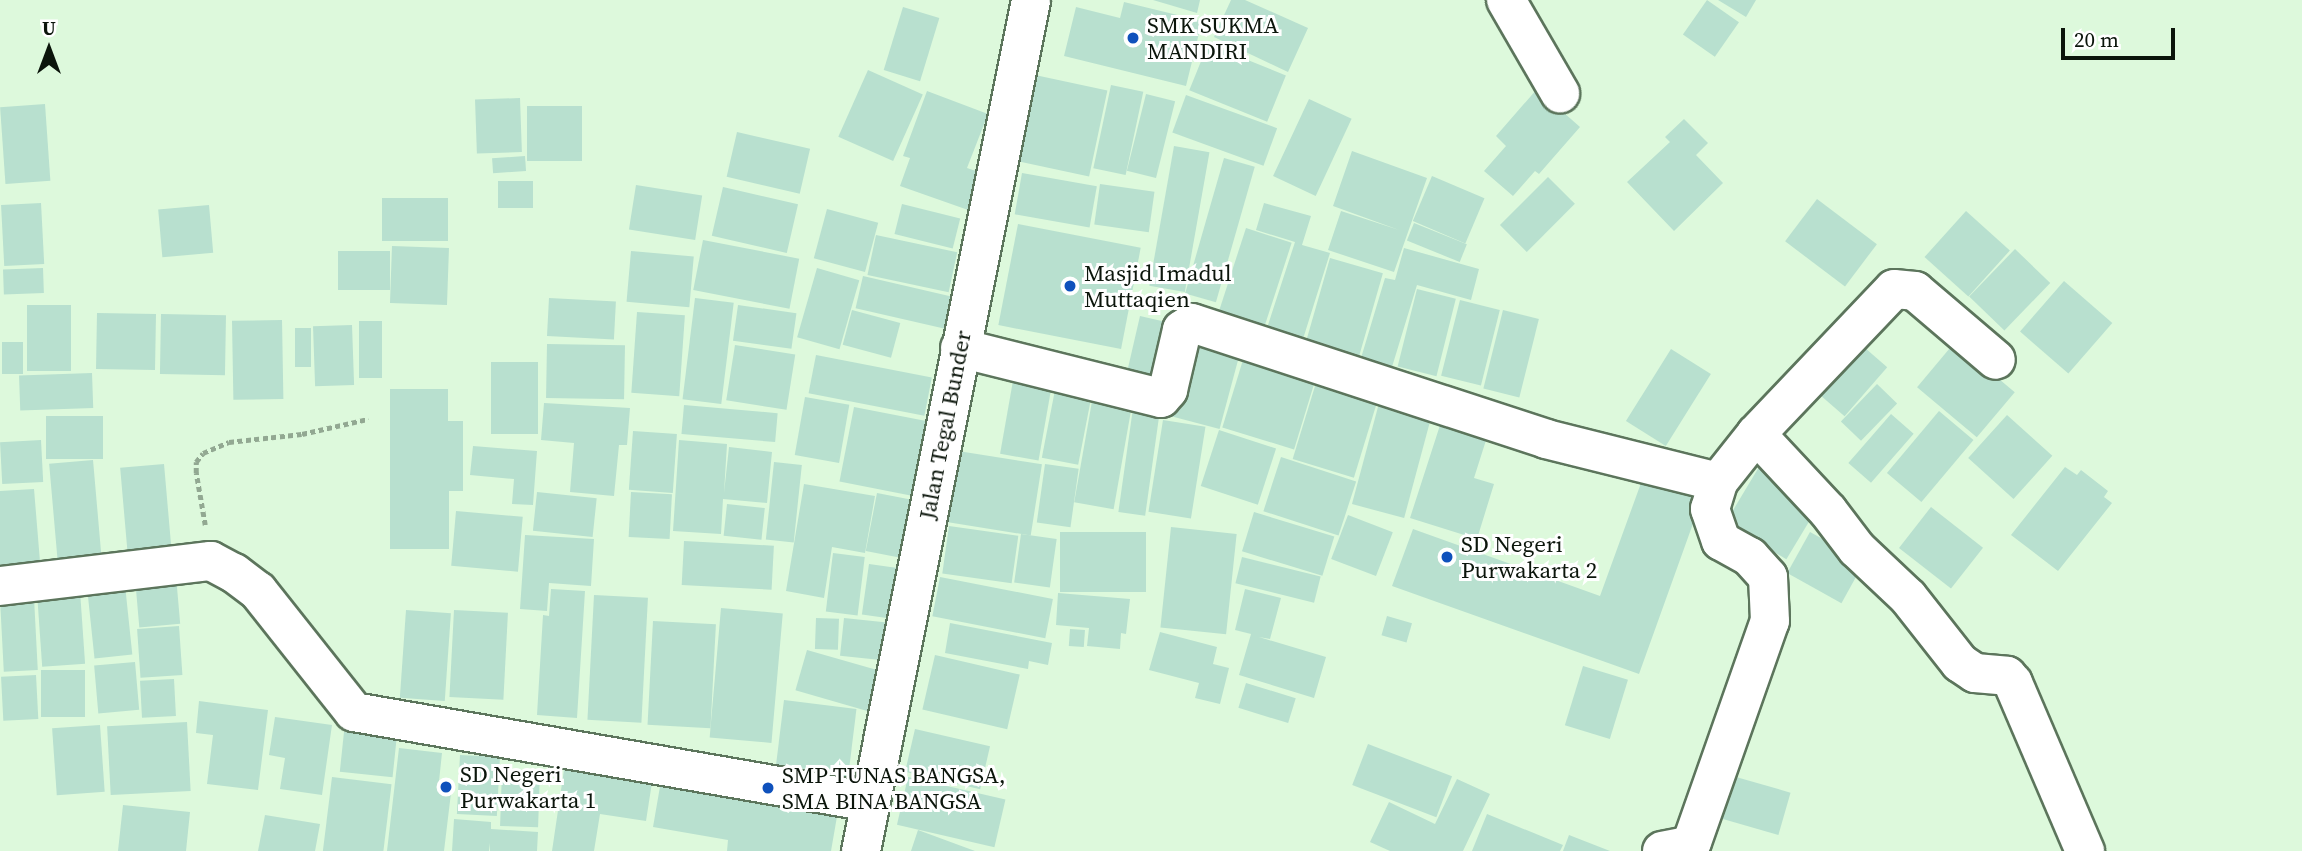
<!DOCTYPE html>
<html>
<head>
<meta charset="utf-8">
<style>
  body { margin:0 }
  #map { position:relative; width:2302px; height:851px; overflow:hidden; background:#ddf9dc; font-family:"Source Serif 4",serif }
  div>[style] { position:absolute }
  .building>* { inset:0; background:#b8e0cf; transform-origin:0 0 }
  .path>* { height:4.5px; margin-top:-2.25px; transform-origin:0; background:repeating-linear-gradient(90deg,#92a892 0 5px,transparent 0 8.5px) }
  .roads { filter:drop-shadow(2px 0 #5c755c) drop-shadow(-2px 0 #5c755c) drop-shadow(0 2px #5c755c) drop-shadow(0 -2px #5c755c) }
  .minor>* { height:38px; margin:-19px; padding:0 19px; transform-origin:19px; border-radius:19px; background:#fff }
  .dots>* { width:19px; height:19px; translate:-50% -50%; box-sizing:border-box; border:4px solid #fff; border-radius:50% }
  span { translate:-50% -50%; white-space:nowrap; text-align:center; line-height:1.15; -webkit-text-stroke:6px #fff; paint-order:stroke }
  .poi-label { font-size:23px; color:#0b150b }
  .left { translate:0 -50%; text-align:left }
  .street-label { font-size:23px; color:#0b150b }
  .north { position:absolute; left:14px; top:14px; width:70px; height:70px; -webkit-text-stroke:5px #fff; paint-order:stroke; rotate:0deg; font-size:19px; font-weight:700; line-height:28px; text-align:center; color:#0b150b }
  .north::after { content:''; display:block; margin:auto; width:24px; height:32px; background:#0b150b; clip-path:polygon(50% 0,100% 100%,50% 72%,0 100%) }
  .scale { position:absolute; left:2061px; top:28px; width:114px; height:32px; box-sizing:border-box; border:4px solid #0b150b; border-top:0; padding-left:9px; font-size:21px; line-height:24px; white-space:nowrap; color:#0b150b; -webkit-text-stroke:5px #fff; paint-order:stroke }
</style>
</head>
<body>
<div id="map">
  <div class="building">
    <i style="clip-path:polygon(1153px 0,1200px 0,1197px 13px)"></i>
    <i style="clip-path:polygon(1231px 0,1245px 0,1308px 28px,1288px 72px,1214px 37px)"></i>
    <i style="left:1707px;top:0;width:39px;height:42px;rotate:35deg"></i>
    <i style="clip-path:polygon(1718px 0,1756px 0,1746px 17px)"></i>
    <i style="clip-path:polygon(1124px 2px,1202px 21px,1186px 86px,1064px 56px,1076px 7px,1120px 18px)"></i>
    <i style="left:903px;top:7px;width:38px;height:66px;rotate:17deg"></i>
    <i style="left:1208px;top:44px;width:84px;height:50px;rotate:22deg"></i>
    <i style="left:868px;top:70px;width:60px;height:73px;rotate:24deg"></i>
    <i style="left:1035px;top:75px;width:74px;height:88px;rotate:12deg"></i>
    <i style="left:1111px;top:85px;width:33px;height:85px;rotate:12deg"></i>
    <i style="clip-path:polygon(1537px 89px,1580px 127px,1539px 174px,1535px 171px,1513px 196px,1484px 171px,1506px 146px,1496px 136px)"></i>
    <i style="clip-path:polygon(927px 91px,988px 114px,967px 168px,985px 174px,971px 211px,900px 186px,910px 158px,903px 156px)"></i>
    <i style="left:1146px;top:94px;width:30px;height:79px;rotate:14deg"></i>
    <i style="left:1186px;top:95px;width:97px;height:40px;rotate:20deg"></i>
    <i style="left:520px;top:98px;width:54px;height:45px;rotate:88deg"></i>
    <i style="left:1309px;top:99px;width:47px;height:85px;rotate:25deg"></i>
    <i style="left:45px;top:104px;width:77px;height:45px;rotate:86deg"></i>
    <i style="left:582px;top:106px;width:55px;height:55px;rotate:90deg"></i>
    <i style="clip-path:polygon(1684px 119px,1708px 143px,1696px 155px,1723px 183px,1674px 231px,1627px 182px,1670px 142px,1665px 137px)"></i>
    <i style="left:737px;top:132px;width:75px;height:46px;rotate:13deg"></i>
    <i style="left:1174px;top:146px;width:36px;height:142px;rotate:10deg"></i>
    <i style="clip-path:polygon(1352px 151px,1427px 178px,1394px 272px,1328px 250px,1341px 211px,1399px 230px,1333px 206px)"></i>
    <i style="left:525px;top:156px;width:15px;height:33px;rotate:86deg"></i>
    <i style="left:1224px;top:158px;width:32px;height:141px;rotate:16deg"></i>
    <i style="left:1022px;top:173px;width:76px;height:42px;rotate:10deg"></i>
    <i style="left:1432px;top:176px;width:57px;height:49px;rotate:23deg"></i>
    <i style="left:1548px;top:177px;width:38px;height:68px;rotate:45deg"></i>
    <i style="left:498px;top:181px;width:35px;height:27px"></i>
    <i style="left:1100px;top:184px;width:55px;height:41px;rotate:8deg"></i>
    <i style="left:636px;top:185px;width:67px;height:45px;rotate:9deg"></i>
    <i style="left:723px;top:187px;width:77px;height:50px;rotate:13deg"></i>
    <i style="left:382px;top:198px;width:66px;height:43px"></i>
    <i style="left:1817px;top:199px;width:75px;height:53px;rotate:37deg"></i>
    <i style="left:41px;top:203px;width:61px;height:40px;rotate:87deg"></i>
    <i style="clip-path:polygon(1264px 203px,1311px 216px,1302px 245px,1330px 253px,1303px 339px,1267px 328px,1295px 242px,1256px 230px)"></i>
    <i style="left:902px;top:204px;width:60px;height:31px;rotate:14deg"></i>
    <i style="left:209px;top:205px;width:48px;height:51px;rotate:85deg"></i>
    <i style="left:827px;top:209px;width:53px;height:51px;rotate:15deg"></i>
    <i style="left:1966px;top:211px;width:59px;height:62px;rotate:42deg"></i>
    <i style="left:1414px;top:223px;width:57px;height:19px;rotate:22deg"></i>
    <i style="left:1018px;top:224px;width:125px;height:103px;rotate:11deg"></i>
    <i style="left:1246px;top:228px;width:48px;height:87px;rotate:18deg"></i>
    <i style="left:876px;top:235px;width:83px;height:41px;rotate:12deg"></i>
    <i style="left:703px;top:240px;width:98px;height:51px;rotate:11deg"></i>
    <i style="left:392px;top:246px;width:57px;height:57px;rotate:2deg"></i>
    <i style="clip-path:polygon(1404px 248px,1479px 269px,1471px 300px,1417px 285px,1392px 367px,1361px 358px,1385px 278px,1395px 280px)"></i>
    <i style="left:2015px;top:249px;width:49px;height:66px;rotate:44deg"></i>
    <i style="left:338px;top:251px;width:52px;height:39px"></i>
    <i style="left:631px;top:251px;width:63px;height:51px;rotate:5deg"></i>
    <i style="left:1330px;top:258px;width:55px;height:90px;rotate:16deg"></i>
    <i style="left:43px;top:268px;width:25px;height:40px;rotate:88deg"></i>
    <i style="left:817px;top:268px;width:44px;height:72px;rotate:16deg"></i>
    <i style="left:863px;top:276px;width:94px;height:33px;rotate:13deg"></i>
    <i style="left:2064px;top:281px;width:64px;height:67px;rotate:41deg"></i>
    <i style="left:1417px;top:289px;width:40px;height:80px;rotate:14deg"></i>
    <i style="left:549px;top:298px;width:67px;height:38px;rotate:3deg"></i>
    <i style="left:695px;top:298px;width:39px;height:102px;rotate:7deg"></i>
    <i style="left:1460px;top:300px;width:41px;height:78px;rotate:14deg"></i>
    <i style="left:71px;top:305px;width:66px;height:44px;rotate:90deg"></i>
    <i style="left:738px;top:305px;width:59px;height:36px;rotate:8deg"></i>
    <i style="left:852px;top:310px;width:50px;height:36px;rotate:15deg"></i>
    <i style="left:1503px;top:310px;width:37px;height:81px;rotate:14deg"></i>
    <i style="left:637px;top:312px;width:48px;height:81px;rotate:4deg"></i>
    <i style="left:97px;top:313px;width:59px;height:56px;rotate:1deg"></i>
    <i style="left:161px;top:314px;width:65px;height:60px;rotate:1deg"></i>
    <i style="left:1140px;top:316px;width:39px;height:69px;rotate:13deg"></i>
    <i style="left:282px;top:320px;width:79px;height:50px;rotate:89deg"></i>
    <i style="left:359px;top:321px;width:23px;height:57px"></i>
    <i style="left:352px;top:325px;width:60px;height:39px;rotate:88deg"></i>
    <i style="left:295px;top:328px;width:16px;height:39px"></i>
    <i style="left:1193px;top:335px;width:50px;height:84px;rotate:15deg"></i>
    <i style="left:1857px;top:341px;width:40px;height:65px;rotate:41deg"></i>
    <i style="left:2px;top:342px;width:21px;height:32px"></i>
    <i style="left:1955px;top:342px;width:78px;height:59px;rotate:40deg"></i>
    <i style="left:547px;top:344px;width:78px;height:54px;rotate:1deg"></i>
    <i style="left:735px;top:345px;width:61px;height:56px;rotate:9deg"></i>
    <i style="left:1671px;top:349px;width:47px;height:85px;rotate:32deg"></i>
    <i style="left:1246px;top:350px;width:75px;height:81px;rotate:17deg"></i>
    <i style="left:816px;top:355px;width:118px;height:39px;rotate:11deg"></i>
    <i style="left:491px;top:362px;width:47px;height:72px"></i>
    <i style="left:92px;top:373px;width:35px;height:73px;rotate:88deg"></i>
    <i style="left:1319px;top:373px;width:64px;height:90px;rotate:17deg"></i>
    <i style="left:1014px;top:375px;width:39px;height:80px;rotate:10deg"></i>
    <i style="left:1877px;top:384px;width:28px;height:52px;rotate:44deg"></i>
    <i style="clip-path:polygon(390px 389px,448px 389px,448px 421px,463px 421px,463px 491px,449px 491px,449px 549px,390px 549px)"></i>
    <i style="left:1055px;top:390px;width:37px;height:69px;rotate:11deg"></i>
    <i style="left:1094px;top:390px;width:40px;height:114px;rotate:10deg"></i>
    <i style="left:1382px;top:392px;width:54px;height:116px;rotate:15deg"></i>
    <i style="left:805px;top:397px;width:45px;height:59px;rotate:10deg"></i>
    <i style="clip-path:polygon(544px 403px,630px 408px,627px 445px,619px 445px,614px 496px,570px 492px,574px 443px,541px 440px)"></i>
    <i style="left:684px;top:405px;width:94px;height:29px;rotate:5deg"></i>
    <i style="left:854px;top:407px;width:84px;height:76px;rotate:11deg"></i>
    <i style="left:1133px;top:408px;width:27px;height:105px;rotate:8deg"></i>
    <i style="left:1939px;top:411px;width:45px;height:81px;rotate:40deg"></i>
    <i style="left:1891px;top:414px;width:30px;height:65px;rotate:41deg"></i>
    <i style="left:2007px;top:415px;width:61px;height:58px;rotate:42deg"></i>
    <i style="left:103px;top:416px;width:43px;height:57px;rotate:90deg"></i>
    <i style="clip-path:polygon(1442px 419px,1488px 434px,1474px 478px,1494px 484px,1477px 539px,1410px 518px)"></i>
    <i style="left:1163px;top:420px;width:43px;height:93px;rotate:9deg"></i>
    <i style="left:1219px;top:430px;width:60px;height:59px;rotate:18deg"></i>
    <i style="left:633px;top:431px;width:44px;height:59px;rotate:4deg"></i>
    <i style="left:41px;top:440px;width:42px;height:41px;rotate:87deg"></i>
    <i style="clip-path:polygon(679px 440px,727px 444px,724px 493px,729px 447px,772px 452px,767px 503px,723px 499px,721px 534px,673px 531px)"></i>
    <i style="clip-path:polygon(473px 446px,537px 451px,533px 505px,512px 504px,514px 479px,470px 475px)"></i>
    <i style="left:958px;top:451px;width:85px;height:72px;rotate:9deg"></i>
    <i style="left:1281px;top:457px;width:79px;height:57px;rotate:18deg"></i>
    <i style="left:93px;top:460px;width:98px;height:44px;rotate:85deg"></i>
    <i style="left:774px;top:462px;width:28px;height:78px;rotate:6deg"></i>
    <i style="left:164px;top:464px;width:95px;height:44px;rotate:85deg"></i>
    <i style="left:1045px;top:464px;width:34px;height:59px;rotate:8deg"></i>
    <i style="left:1759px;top:467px;width:71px;height:65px;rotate:31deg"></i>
    <i style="clip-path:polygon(2065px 467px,2077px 475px,2081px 470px,2108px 491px,2104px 497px,2112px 503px,2058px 571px,2011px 535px)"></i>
    <i style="clip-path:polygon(1645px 472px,1704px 493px,1639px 674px,1392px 586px,1413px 529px,1600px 596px)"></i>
    <i style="clip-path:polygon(804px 484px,875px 496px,865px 553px,832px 547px,824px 598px,786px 591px)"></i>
    <i style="clip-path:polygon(34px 489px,41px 574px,0 578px,0 491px)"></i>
    <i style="left:537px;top:492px;width:60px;height:39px;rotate:6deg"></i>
    <i style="left:631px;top:492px;width:41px;height:45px;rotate:3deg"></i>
    <i style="left:877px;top:493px;width:42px;height:59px;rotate:11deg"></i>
    <i style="left:727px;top:504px;width:38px;height:32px;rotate:6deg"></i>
    <i style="left:1931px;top:507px;width:66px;height:52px;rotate:38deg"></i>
    <i style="left:456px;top:511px;width:67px;height:55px;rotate:5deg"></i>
    <i style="left:1254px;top:512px;width:84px;height:41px;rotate:17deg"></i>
    <i style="left:1348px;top:515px;width:48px;height:47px;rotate:21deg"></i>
    <i style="left:949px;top:526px;width:70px;height:48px;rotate:8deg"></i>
    <i style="left:1171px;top:527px;width:66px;height:101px;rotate:6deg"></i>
    <i style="left:1060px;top:532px;width:86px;height:60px"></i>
    <i style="left:1810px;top:532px;width:62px;height:47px;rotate:29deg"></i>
    <i style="left:1021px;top:534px;width:36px;height:49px;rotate:8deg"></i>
    <i style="clip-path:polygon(525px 535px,594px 539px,591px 586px,549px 583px,547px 611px,520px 609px)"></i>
    <i style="left:684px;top:541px;width:90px;height:44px;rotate:3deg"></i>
    <i style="left:833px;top:553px;width:32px;height:59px;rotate:7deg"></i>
    <i style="left:1242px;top:557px;width:81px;height:27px;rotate:14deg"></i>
    <i style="left:869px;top:564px;width:36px;height:51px;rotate:8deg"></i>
    <i style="left:176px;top:576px;width:48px;height:41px;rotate:85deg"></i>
    <i style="left:940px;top:577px;width:115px;height:40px;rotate:11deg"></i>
    <i style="left:125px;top:585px;width:70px;height:38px;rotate:84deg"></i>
    <i style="clip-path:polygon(551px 589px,585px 591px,577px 718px,537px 715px,543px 615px,549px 616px)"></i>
    <i style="clip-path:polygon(1245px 589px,1281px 598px,1270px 639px,1259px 637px,1326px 657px,1314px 698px,1239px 675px,1251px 634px,1235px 630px)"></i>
    <i style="left:80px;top:591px;width:73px;height:43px;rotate:86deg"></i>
    <i style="clip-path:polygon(1058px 593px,1130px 599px,1126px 634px,1121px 633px,1120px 649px,1087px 646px,1089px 628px,1056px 625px)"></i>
    <i style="left:594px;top:595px;width:54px;height:125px;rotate:3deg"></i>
    <i style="left:34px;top:598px;width:72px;height:34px;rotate:87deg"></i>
    <i style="left:721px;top:608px;width:62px;height:130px;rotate:5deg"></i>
    <i style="left:406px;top:610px;width:45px;height:88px;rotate:4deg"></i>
    <i style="left:454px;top:610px;width:54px;height:87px;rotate:3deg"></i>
    <i style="left:1387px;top:616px;width:26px;height:20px;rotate:16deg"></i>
    <i style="left:816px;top:618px;width:23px;height:31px;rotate:2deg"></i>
    <i style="left:844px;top:618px;width:48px;height:38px;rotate:6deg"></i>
    <i style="left:653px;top:621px;width:63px;height:104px;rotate:3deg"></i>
    <i style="clip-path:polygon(950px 623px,1052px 643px,1048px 665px,1029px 661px,1028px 669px,945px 653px)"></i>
    <i style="left:179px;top:626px;width:49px;height:42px;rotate:86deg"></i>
    <i style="left:1070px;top:629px;width:15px;height:17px;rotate:4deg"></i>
    <i style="clip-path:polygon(1160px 632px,1217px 647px,1213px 664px,1229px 668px,1220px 704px,1195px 698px,1199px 683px,1149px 670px)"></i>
    <i style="left:807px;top:650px;width:81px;height:42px;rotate:16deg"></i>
    <i style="left:935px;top:655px;width:87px;height:56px;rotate:13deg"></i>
    <i style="left:135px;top:662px;width:48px;height:41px;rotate:85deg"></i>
    <i style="left:1583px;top:666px;width:47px;height:62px;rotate:17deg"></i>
    <i style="left:85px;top:670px;width:47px;height:44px;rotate:90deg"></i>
    <i style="left:36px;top:675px;width:44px;height:35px;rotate:87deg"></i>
    <i style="left:174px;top:679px;width:37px;height:34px;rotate:87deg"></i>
    <i style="left:1246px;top:683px;width:52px;height:26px;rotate:17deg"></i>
    <i style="left:784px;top:700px;width:73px;height:81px;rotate:7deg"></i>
    <i style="clip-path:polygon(199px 701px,268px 710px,258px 790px,207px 784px,213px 735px,196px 733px)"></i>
    <i style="clip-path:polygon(275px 717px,332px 725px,322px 795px,280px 789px,285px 758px,269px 755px)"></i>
    <i style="left:187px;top:722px;width:69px;height:80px;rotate:87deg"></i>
    <i style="left:100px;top:725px;width:67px;height:48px;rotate:86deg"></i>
    <i style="left:915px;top:729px;width:77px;height:44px;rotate:13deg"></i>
    <i style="left:344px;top:732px;width:53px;height:40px;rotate:6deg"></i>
    <i style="left:1368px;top:744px;width:90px;height:44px;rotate:21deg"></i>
    <i style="clip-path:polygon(399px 748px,442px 753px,438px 791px,451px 793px,444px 851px,387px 851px)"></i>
    <i style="left:460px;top:755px;width:40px;height:59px;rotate:3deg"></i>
    <i style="clip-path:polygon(565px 763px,653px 776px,646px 821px,600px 814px,594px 851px,552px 851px)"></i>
    <i style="left:502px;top:771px;width:38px;height:55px;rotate:2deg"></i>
    <i style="clip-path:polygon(662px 775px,839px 805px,831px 851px,727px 851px,728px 840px,653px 827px)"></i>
    <i style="left:1729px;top:775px;width:64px;height:44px;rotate:16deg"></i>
    <i style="left:332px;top:777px;width:60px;height:75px;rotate:7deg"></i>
    <i style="left:908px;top:777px;width:100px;height:49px;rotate:13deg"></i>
    <i style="clip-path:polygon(1457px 779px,1490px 794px,1463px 851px,1390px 851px,1370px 842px,1389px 802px,1435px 824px)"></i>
    <i style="clip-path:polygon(123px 805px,190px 812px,186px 851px,118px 851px)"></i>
    <i style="clip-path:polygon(1487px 814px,1563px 845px,1560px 851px,1472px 851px)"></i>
    <i style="clip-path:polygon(265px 815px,320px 824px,315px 851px,258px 851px)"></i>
    <i style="clip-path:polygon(454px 819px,491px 822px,491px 829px,538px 832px,537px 851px,490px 851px,490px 843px,489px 851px,452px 851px)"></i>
    <i style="clip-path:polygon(918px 830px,975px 851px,911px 851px)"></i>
    <i style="clip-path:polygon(1569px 835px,1610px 851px,1563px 851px)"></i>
  </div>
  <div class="path">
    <i style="left:205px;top:525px;width:53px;rotate:-99.8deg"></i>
    <i style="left:196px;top:473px;width:11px;rotate:-90deg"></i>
    <i style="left:196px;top:462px;width:11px;rotate:-52deg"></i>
    <i style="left:203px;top:453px;width:28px;rotate:-23deg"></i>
    <i style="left:229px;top:442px;width:73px;rotate:-6.3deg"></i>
    <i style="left:302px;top:434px;width:68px;rotate:-12.8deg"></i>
  </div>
  <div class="roads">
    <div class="minor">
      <i style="left:1506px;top:0;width:108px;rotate:59.9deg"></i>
      <i style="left:960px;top:348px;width:207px;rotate:14deg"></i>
      <i style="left:1161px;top:398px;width:11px;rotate:-49deg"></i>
      <i style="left:1168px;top:390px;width:62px;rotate:-76.9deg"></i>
      <i style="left:1182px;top:330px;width:12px;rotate:-35deg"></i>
      <i style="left:1192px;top:323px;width:373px;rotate:18.1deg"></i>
      <i style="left:1546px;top:439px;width:177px;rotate:14deg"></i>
      <i style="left:1756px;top:434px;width:105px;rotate:46.9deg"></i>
      <i style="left:1828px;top:511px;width:48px;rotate:52.7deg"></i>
      <i style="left:1857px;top:549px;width:70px;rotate:43.3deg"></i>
      <i style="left:1908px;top:597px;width:84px;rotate:51.8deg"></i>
      <i style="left:1960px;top:663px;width:18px;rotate:34deg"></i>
      <i style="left:1975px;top:673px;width:32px;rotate:5deg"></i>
      <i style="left:2007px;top:676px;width:9px;rotate:49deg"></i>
      <i style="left:2013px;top:683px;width:183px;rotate:66.8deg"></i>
      <i style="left:0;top:586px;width:212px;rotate:-6.8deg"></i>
      <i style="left:211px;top:561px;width:26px;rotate:28deg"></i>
      <i style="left:234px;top:573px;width:30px;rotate:37deg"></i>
      <i style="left:258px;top:591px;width:154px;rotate:51.6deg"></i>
      <i style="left:354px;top:712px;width:524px;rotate:9.89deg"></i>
      <i style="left:861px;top:851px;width:868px;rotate:-78.7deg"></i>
      <i style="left:1662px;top:851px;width:21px;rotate:-11deg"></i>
      <i style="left:1683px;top:847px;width:10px;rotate:-29deg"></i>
      <i style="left:1692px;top:842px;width:234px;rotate:-70.6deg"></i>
      <i style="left:1770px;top:621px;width:44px;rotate:-92.6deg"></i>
      <i style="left:1768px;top:577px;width:27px;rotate:-132deg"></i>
      <i style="left:1750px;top:557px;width:33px;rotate:-151deg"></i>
      <i style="left:1721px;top:541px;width:34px;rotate:-109deg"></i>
      <i style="left:1710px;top:509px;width:28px;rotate:-73deg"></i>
      <i style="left:1718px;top:482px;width:61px;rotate:-51.6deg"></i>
      <i style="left:1756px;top:434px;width:200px;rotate:-46.4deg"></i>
      <i style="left:1894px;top:289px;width:21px;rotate:5deg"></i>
      <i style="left:1915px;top:291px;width:106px;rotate:40.4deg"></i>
    </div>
  </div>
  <div class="dots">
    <i style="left:1133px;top:38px;background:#0f51bc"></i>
    <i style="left:1070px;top:286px;background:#0f51bc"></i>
    <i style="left:1447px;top:557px;background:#0f51bc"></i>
    <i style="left:446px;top:787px;background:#0f51bc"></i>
    <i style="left:768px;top:788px;background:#0f51bc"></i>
  </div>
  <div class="poi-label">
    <span class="left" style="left:1147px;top:38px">SMK SUKMA<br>MANDIRI</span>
    <span class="left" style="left:1084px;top:286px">Masjid Imadul<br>Muttaqien</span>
    <span class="left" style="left:1461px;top:557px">SD Negeri<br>Purwakarta 2</span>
    <span class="left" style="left:460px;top:787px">SD Negeri<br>Purwakarta 1</span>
    <span class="left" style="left:782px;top:788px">SMP TUNAS BANGSA,<br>SMA BINA BANGSA</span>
  </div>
  <div class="street-label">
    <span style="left:945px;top:425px;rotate:-79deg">Jalan Tegal Bunder</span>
  </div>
  <div class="north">U</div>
  <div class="scale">20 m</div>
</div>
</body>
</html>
